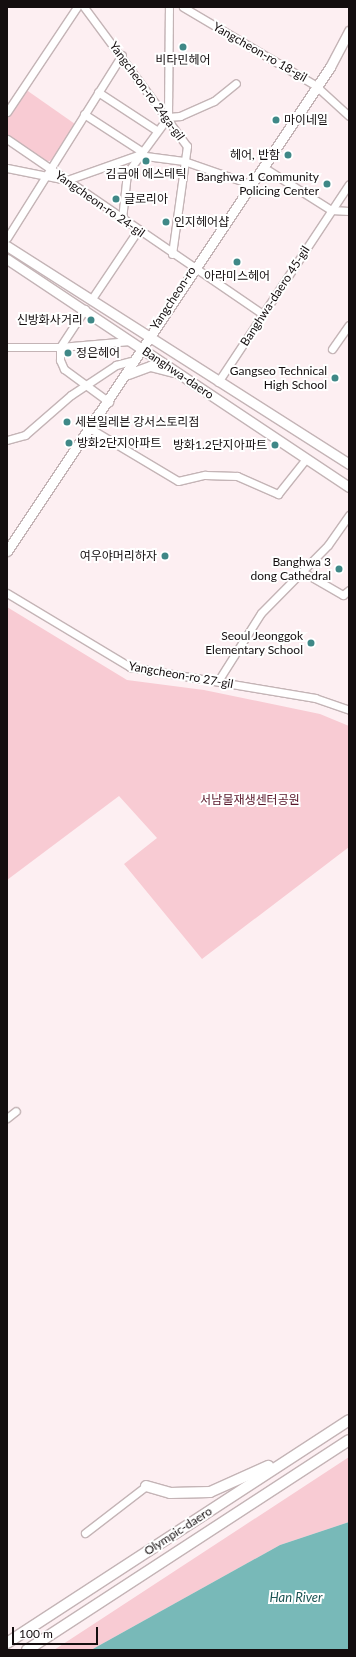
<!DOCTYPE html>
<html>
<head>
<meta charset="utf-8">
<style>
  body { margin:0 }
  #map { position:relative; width:356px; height:1657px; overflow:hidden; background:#fdeff2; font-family:Lato,"Noto Sans KR",sans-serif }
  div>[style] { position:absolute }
  .green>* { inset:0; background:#f8cbd3 }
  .water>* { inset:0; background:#78b9b8 }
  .roads { filter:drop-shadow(1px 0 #c4b4b6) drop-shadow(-1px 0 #c4b4b6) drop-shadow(0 1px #c4b4b6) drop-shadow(0 -1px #c4b4b6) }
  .minor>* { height:7px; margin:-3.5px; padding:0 3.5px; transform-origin:3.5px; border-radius:3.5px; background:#fff }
  .major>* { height:9px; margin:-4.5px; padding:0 4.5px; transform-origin:4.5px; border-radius:4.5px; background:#fff }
  .highway>* { height:10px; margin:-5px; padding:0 5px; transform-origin:5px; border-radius:5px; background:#fff }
  .dots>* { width:11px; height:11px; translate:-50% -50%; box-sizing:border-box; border:2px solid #fff; border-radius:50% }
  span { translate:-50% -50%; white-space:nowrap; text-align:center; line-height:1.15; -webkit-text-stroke:4px #fff; paint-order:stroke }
  .street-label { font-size:12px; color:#140e0f }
  .poi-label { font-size:12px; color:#140e0f }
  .left { translate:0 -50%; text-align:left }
  .right { translate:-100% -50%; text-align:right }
  .park-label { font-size:12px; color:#58172a }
  .water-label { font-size:13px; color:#1d5554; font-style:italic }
  .frame { position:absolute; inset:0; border:8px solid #140e0f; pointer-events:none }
  .scale { position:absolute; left:12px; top:1627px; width:86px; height:18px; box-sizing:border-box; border:2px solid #140e0f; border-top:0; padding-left:5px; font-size:12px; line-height:14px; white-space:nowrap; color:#140e0f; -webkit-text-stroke:3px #fff; paint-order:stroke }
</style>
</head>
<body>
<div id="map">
  <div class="green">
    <i style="clip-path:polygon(25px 89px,75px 124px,53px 160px,45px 162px,7px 135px,7px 115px)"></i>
    <i style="clip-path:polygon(7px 607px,127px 680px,204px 690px,320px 714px,349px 726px,349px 847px,202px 959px,124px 864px,157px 838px,119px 796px,7px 880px)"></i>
    <i style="clip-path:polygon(349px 1457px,349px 1522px,280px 1545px,91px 1650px,54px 1650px)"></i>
  </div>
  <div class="water">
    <i style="clip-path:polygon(349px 1522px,349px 1650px,91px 1650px,280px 1545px)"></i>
  </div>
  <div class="roads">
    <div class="minor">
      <i style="left:84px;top:7px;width:173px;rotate:53.5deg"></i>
      <i style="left:187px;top:146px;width:109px;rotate:97.9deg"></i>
      <i style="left:183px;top:7px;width:153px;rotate:30.6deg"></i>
      <i style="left:315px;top:85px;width:46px;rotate:42.4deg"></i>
      <i style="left:98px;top:92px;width:69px;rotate:33.2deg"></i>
      <i style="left:7px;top:112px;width:126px;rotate:-56.3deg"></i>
      <i style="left:84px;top:114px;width:68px;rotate:33deg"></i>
      <i style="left:168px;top:117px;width:12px;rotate:-5deg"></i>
      <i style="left:180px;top:116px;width:37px;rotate:-24deg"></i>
      <i style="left:214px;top:101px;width:28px;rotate:-39deg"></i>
      <i style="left:7px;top:139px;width:310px;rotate:34.4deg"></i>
      <i style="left:263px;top:167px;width:80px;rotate:32.3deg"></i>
      <i style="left:331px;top:210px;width:18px;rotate:3deg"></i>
      <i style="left:7px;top:168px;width:61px;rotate:11.3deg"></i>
      <i style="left:67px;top:180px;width:75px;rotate:-19.4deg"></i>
      <i style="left:138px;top:155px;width:46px;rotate:7.4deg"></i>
      <i style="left:184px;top:161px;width:70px;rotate:19.2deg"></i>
      <i style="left:122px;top:219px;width:46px;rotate:-83.8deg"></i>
      <i style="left:127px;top:173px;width:69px;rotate:-53.8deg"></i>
      <i style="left:168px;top:117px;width:110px;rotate:-89.5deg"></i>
      <i style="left:7px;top:238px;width:216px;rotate:-57.9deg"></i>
      <i style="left:91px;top:300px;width:84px;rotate:-56.1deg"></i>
      <i style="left:85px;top:309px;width:45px;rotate:123.3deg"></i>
      <i style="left:60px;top:347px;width:13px;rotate:90deg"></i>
      <i style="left:60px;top:360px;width:10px;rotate:66deg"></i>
      <i style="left:64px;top:369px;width:56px;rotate:36.3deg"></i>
      <i style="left:7px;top:347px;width:53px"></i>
      <i style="left:60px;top:347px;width:70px;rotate:-4.9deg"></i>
      <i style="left:332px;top:349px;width:29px;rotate:-55deg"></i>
      <i style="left:218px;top:382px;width:237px;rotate:-56.5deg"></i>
      <i style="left:91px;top:429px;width:101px;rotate:30.9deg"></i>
      <i style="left:178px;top:481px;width:28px;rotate:-13deg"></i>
      <i style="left:205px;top:475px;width:32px;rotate:2deg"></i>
      <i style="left:237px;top:476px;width:45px;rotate:23.7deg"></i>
      <i style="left:278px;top:494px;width:43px;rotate:-51.5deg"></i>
      <i style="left:7px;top:440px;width:19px;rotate:-16deg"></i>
      <i style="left:25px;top:435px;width:61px;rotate:-41deg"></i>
      <i style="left:71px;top:395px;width:54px;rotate:-33.7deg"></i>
      <i style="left:116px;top:365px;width:20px;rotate:-15deg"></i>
      <i style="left:303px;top:572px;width:46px;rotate:29.9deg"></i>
      <i style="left:343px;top:595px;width:8px;rotate:-40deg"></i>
      <i style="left:7px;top:593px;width:144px;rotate:31deg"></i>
      <i style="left:130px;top:667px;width:188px;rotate:9.5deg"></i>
      <i style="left:315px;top:698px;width:36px;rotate:19deg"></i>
      <i style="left:218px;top:681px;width:80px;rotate:-57.7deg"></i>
      <i style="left:261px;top:613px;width:95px;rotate:-45.4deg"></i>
      <i style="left:328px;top:545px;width:37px;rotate:-55deg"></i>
      <i style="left:7px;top:1118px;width:11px;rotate:-38deg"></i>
      <i style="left:85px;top:1533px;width:77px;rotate:-37.6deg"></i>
    </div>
    <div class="major">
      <i style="left:7px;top:246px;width:406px;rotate:32.5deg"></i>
      <i style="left:7px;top:259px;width:411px;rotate:33.7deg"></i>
      <i style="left:128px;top:374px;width:23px;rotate:-20deg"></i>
      <i style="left:150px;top:366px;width:25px;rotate:14deg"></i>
      <i style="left:7px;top:551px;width:582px;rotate:-56.28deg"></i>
      <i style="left:330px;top:67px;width:41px;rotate:-62.2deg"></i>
    </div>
    <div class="highway">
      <i style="left:146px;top:1486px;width:25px;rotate:16deg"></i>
      <i style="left:170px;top:1493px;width:40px;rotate:-1.4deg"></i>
      <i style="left:210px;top:1492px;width:64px;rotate:-24.1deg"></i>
      <i style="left:7px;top:1643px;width:408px;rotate:-33.1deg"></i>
      <i style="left:27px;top:1650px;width:384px;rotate:-33.1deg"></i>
    </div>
  </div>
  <div class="dots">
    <i style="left:183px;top:47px;background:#3f8887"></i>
    <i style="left:276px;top:120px;background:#3f8887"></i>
    <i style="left:288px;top:155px;background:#3f8887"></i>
    <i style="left:146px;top:161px;background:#3f8887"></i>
    <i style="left:327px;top:184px;background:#3f8887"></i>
    <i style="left:116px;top:199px;background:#3f8887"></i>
    <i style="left:166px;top:222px;background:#3f8887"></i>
    <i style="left:237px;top:262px;background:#3f8887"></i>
    <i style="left:91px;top:320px;background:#3f8887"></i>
    <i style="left:68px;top:353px;background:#3f8887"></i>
    <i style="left:335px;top:378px;background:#3f8887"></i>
    <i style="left:67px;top:422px;background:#3f8887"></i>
    <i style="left:69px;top:443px;background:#3f8887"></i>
    <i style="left:275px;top:445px;background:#3f8887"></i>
    <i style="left:165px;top:556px;background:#3f8887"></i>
    <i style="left:339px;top:569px;background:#3f8887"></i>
    <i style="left:311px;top:643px;background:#3f8887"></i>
  </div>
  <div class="street-label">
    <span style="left:260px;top:52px;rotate:30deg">Yangcheon-ro 18-gil</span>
    <span style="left:147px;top:91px;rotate:54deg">Yangcheon-ro 24ga-gil</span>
    <span style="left:100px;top:204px;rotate:35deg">Yangcheon-ro 24-gil</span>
    <span style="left:275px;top:296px;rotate:-57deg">Banghwa-daero 45-gil</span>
    <span style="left:173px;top:298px;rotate:-57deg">Yangcheon-ro</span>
    <span style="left:178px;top:373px;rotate:34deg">Banghwa-daero</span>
    <span style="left:181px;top:675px;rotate:10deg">Yangcheon-ro 27-gil</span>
    <span style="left:178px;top:1531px;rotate:-33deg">Olympic-daero</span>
  </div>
  <div class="poi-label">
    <span style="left:183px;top:60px">비타민헤어</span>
    <span class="left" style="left:284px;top:120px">마이네일</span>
    <span class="right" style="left:280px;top:155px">헤어, 반함</span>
    <span style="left:146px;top:174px">김금애 에스테틱</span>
    <span class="right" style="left:319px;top:184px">Banghwa 1 Community<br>Policing Center</span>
    <span class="left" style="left:124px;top:199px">글로리아</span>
    <span class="left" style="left:174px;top:222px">인지헤어샵</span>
    <span style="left:237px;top:276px">아라미스헤어</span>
    <span class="right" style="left:83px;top:320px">신방화사거리</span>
    <span class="left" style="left:76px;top:353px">정은헤어</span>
    <span class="right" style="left:327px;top:378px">Gangseo Technical<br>High School</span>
    <span class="left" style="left:75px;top:422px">세븐일레븐 강서스토리점</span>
    <span class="left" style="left:77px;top:443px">방화2단지아파트</span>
    <span class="right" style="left:267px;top:445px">방화1.2단지아파트</span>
    <span class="right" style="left:157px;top:556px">여우야머리하자</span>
    <span class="right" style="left:331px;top:569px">Banghwa 3<br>dong Cathedral</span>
    <span class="right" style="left:303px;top:643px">Seoul Jeonggok<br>Elementary School</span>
  </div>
  <div class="park-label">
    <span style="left:250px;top:800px">서남물재생센터공원</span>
  </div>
  <div class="water-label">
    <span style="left:296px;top:1597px">Han River</span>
  </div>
  <div class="frame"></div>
  <div class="scale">100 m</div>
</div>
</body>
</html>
